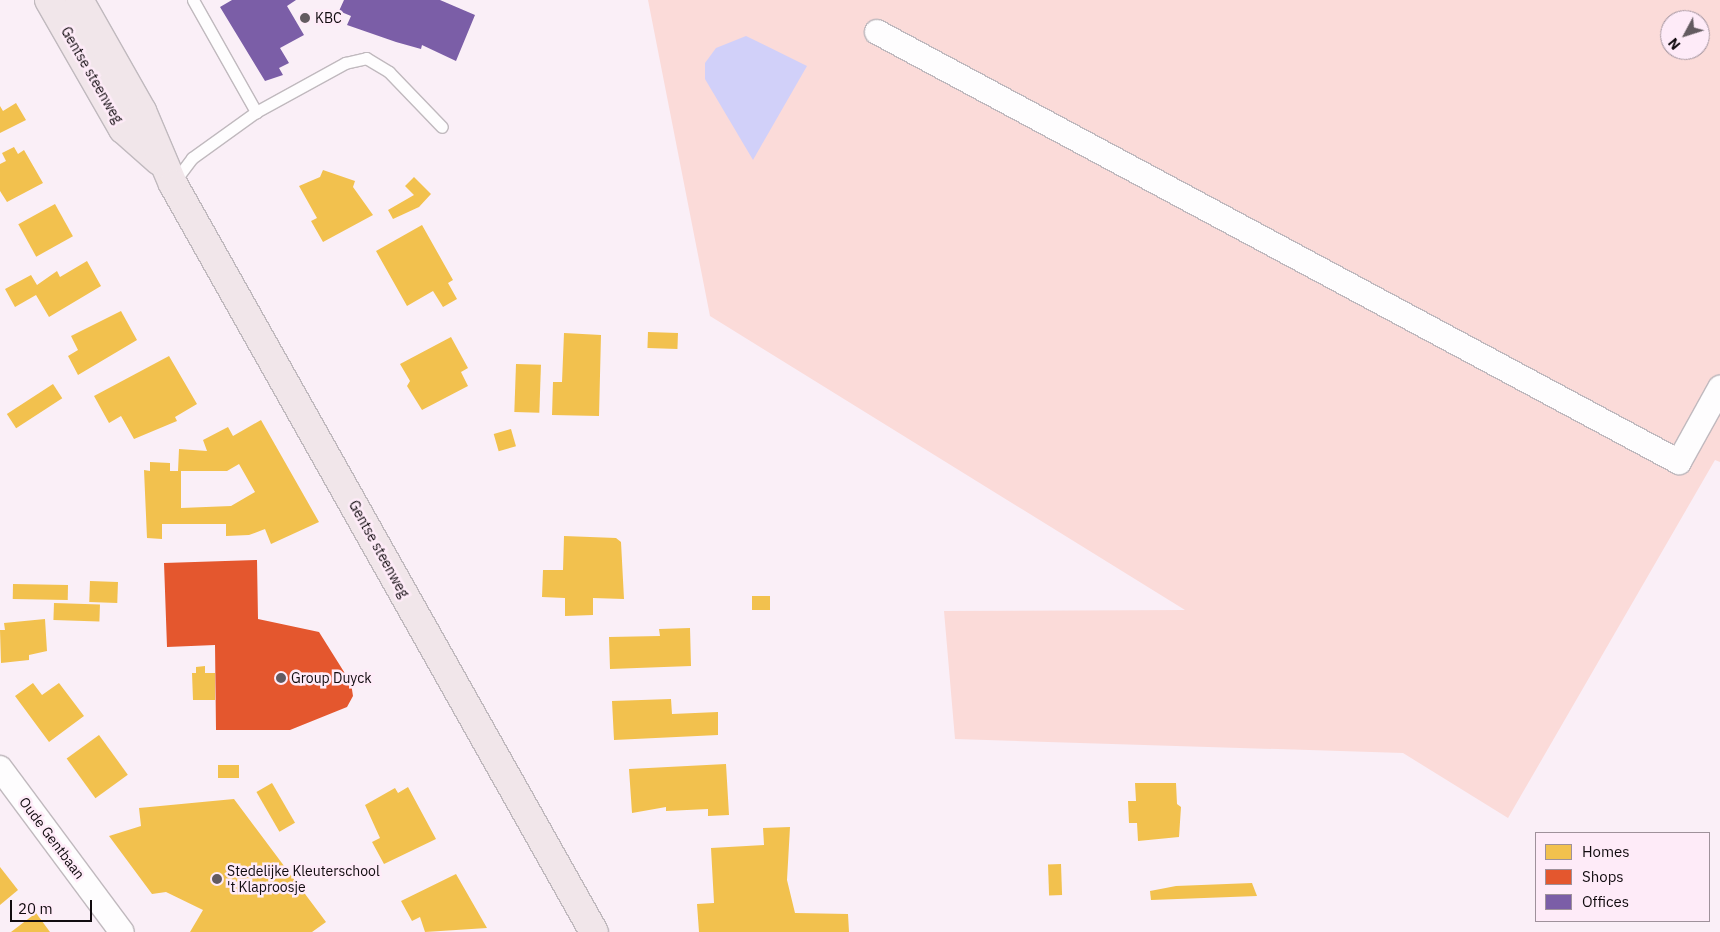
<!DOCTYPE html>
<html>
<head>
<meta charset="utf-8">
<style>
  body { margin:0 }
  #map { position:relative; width:1720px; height:932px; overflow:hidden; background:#faeff7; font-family:"IBM Plex Sans",sans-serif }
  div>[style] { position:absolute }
  .green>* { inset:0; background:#fbdbd9 }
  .water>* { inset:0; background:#d1d0f9 }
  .homes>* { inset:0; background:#f2c14e; transform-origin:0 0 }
  .shops>* { inset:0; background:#e4572e }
  .offices>* { inset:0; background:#7b5ea7 }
  .roads { filter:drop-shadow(1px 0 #c0b9be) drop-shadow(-1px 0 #c0b9be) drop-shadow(0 1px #c0b9be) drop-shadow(0 -1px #c0b9be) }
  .service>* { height:11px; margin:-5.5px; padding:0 5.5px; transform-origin:5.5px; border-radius:5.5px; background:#fefdfe }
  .minor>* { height:24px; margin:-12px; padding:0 12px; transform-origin:12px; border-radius:12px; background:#fefdfe }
  .primary>* { height:28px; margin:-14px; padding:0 14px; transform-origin:14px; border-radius:14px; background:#f1e6ea }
  .dots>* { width:14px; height:14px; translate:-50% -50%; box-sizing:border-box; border:2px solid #feebf8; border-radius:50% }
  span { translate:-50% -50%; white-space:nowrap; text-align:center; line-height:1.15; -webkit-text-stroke:5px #feebf8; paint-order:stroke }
  .poi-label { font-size:14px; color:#110b0f }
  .left { translate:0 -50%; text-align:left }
  .street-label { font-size:14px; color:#110b0f }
  .legend { position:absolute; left:1535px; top:832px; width:175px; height:90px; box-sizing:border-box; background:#feebf8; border:1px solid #9f919b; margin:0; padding:6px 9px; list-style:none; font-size:15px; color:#110b0f }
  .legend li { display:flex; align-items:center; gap:10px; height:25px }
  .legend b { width:25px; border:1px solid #9f919b }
  .north { position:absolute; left:1660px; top:10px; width:50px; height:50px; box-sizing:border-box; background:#feebf8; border:1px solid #9f919b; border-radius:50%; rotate:230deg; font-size:14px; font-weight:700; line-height:20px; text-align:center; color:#110b0f }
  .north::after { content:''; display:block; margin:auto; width:18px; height:22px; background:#635b60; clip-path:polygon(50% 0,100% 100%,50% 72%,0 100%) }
  .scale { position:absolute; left:10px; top:900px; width:82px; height:22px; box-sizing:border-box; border:2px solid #110b0f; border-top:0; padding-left:6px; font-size:15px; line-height:18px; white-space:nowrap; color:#110b0f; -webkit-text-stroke:4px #feebf8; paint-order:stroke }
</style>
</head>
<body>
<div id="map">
  <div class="green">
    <i style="clip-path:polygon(evenodd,648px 0,1720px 0,1720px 462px,1715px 460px,1508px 818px,1403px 753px,955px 739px,944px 611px,1185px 610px,710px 316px,648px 0,1670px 20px,1700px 20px,1700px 50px,1670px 50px,1670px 20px)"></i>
  </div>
  <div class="water">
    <i style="clip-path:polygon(746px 36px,807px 66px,753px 160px,705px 79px,705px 63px,716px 48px)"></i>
  </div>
  <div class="homes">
    <i style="clip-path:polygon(16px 103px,26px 120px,0 133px,0 106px,3px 111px)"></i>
    <i style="clip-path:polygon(14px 147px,18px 154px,24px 150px,43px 183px,7px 202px,0 191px,0 164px,6px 161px,2px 153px)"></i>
    <i style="clip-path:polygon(323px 170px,355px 181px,353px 187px,373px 215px,323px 242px,311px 221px,317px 218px,299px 186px,320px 177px)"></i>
    <i style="clip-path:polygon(414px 177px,431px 194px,419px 207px,393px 219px,388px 210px,414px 195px,405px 186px)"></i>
    <i style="left:55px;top:204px;width:37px;height:42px;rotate:61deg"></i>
    <i style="clip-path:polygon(422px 225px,453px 280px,448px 283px,457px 299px,443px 307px,433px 291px,407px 306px,376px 251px)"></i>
    <i style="clip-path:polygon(87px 261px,101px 286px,49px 317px,36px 295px,15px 307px,5px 289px,31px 275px,37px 285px,57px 271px,60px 277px)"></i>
    <i style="clip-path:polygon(121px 311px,137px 340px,78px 375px,68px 356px,78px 350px,71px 336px)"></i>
    <i style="left:648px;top:332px;width:30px;height:16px;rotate:2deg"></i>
    <i style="clip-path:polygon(564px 333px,601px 335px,599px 416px,552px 415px,553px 382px,562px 382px)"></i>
    <i style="clip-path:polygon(451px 337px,468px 368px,461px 372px,468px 386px,422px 410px,407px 386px,410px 381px,400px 364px)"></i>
    <i style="clip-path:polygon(169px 356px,197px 404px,175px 417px,177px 421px,134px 439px,121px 416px,109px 423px,94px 396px)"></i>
    <i style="left:516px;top:364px;width:25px;height:48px;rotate:2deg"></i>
    <i style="left:53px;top:384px;width:17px;height:55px;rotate:57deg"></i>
    <i style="clip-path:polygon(evenodd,261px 420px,319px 522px,271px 544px,265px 529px,249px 535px,226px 536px,226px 524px,162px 524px,162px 539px,147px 538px,144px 470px,150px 471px,150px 462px,170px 463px,170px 471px,178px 471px,179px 449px,207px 451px,203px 440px,228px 427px,233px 436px,261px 420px,239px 464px,255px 492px,231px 506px,181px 508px,181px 471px,227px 471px,239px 464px)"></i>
    <i style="left:511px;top:429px;width:18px;height:18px;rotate:74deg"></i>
    <i style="clip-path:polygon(564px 536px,616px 538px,621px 542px,624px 599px,593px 598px,593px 615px,565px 616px,565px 598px,542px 597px,543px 570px,563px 570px)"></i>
    <i style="left:90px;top:581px;width:28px;height:21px;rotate:2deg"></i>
    <i style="left:13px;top:584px;width:55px;height:15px;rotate:1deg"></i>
    <i style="left:770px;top:596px;width:14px;height:18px;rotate:90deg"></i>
    <i style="left:54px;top:603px;width:46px;height:17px;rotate:2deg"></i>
    <i style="clip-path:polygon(45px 619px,47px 651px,29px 655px,29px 660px,1px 663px,0 630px,5px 630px,4px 623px)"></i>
    <i style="clip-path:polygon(690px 628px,691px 666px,610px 669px,609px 637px,660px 636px,659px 629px)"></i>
    <i style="clip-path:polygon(205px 666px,205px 673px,215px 673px,215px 700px,193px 700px,192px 673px,196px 673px,196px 667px)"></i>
    <i style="clip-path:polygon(33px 683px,42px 695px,59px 683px,84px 716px,49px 742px,15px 696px)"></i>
    <i style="clip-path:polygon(671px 699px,672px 714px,718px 712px,718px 735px,614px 740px,612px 701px)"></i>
    <i style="left:99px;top:735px;width:49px;height:40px;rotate:54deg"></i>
    <i style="clip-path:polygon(726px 764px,729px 815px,708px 816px,708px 809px,666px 811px,666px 807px,632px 813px,629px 769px)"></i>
    <i style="left:218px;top:765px;width:21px;height:13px"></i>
    <i style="left:272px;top:783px;width:46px;height:18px;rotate:60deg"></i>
    <i style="clip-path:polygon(1135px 783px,1176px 783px,1177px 804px,1181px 807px,1179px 837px,1138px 841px,1137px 823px,1129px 823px,1128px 801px,1136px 801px)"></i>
    <i style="clip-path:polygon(408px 787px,436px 839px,384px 864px,372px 842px,380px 838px,365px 805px,395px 788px,398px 793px)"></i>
    <i style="clip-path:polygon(234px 799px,326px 922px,312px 932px,190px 932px,203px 910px,166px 892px,152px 894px,109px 836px,141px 826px,139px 808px)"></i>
    <i style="clip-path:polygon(790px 827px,787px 880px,795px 913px,848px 914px,849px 932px,699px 932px,697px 904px,714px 903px,711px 848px,764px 845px,763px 828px)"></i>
    <i style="left:1061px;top:864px;width:31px;height:13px;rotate:88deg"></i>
    <i style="clip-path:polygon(0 867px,18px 890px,0 905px)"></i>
    <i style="clip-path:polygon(456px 874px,487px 928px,425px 932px,420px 917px,412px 921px,401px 901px)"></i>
    <i style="clip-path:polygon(1252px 883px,1257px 896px,1151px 900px,1150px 891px,1176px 886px)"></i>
    <i style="clip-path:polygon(36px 913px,50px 932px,11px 932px)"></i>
  </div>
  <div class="shops">
    <i style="clip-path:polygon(257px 560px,258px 619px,319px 632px,351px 683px,353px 696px,347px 707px,290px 730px,216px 730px,215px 645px,167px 647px,164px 563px)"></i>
  </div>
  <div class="offices">
    <i style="clip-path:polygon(232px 0,296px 0,287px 6px,304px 35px,280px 48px,289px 63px,279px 68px,283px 75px,265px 81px,220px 7px)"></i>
    <i style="clip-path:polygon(344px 0,440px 0,475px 15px,456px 61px,422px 45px,421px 49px,396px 42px,347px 25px,351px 16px,339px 11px)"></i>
  </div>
  <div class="roads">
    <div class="service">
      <i style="left:193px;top:0;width:129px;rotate:60.6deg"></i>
      <i style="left:174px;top:182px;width:30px;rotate:-53deg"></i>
      <i style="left:192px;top:158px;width:79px;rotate:-35.7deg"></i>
      <i style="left:256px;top:112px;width:102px;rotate:-28.8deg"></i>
      <i style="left:345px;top:63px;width:22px;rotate:-13deg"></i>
      <i style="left:366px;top:58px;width:27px;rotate:31deg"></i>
      <i style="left:389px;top:72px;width:76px;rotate:46.1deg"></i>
    </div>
    <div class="minor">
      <i style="left:877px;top:32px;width:910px;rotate:28.2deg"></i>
      <i style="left:1679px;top:462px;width:85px;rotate:-61deg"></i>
      <i style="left:0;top:768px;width:204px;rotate:53.4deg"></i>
    </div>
    <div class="primary">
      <i style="left:49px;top:0;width:149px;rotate:60.2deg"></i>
      <i style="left:123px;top:129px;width:48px;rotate:41.6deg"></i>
      <i style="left:79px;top:0;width:128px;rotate:60.4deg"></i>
      <i style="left:142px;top:111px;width:79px;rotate:67deg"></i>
      <i style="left:173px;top:184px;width:858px;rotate:60.63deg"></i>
    </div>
  </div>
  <div class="dots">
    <i style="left:305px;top:18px;background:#635b60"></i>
    <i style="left:281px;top:678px;background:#635b60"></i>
    <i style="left:217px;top:879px;background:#635b60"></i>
  </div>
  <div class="poi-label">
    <span class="left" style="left:315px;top:18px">KBC</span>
    <span class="left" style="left:291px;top:678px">Group Duyck</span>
    <span class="left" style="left:227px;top:879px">Stedelijke Kleuterschool<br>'t Klaproosje</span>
  </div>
  <div class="street-label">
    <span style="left:92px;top:75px;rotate:60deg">Gentse steenweg</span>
    <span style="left:379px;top:549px;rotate:61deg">Gentse steenweg</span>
    <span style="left:52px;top:838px;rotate:53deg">Oude Gentbaan</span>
  </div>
  <ul class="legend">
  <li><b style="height:14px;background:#f2c14e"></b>Homes</li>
  <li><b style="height:14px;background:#e4572e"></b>Shops</li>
  <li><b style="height:14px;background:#7b5ea7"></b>Offices</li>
  </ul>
  <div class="north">N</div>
  <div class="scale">20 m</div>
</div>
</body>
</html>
